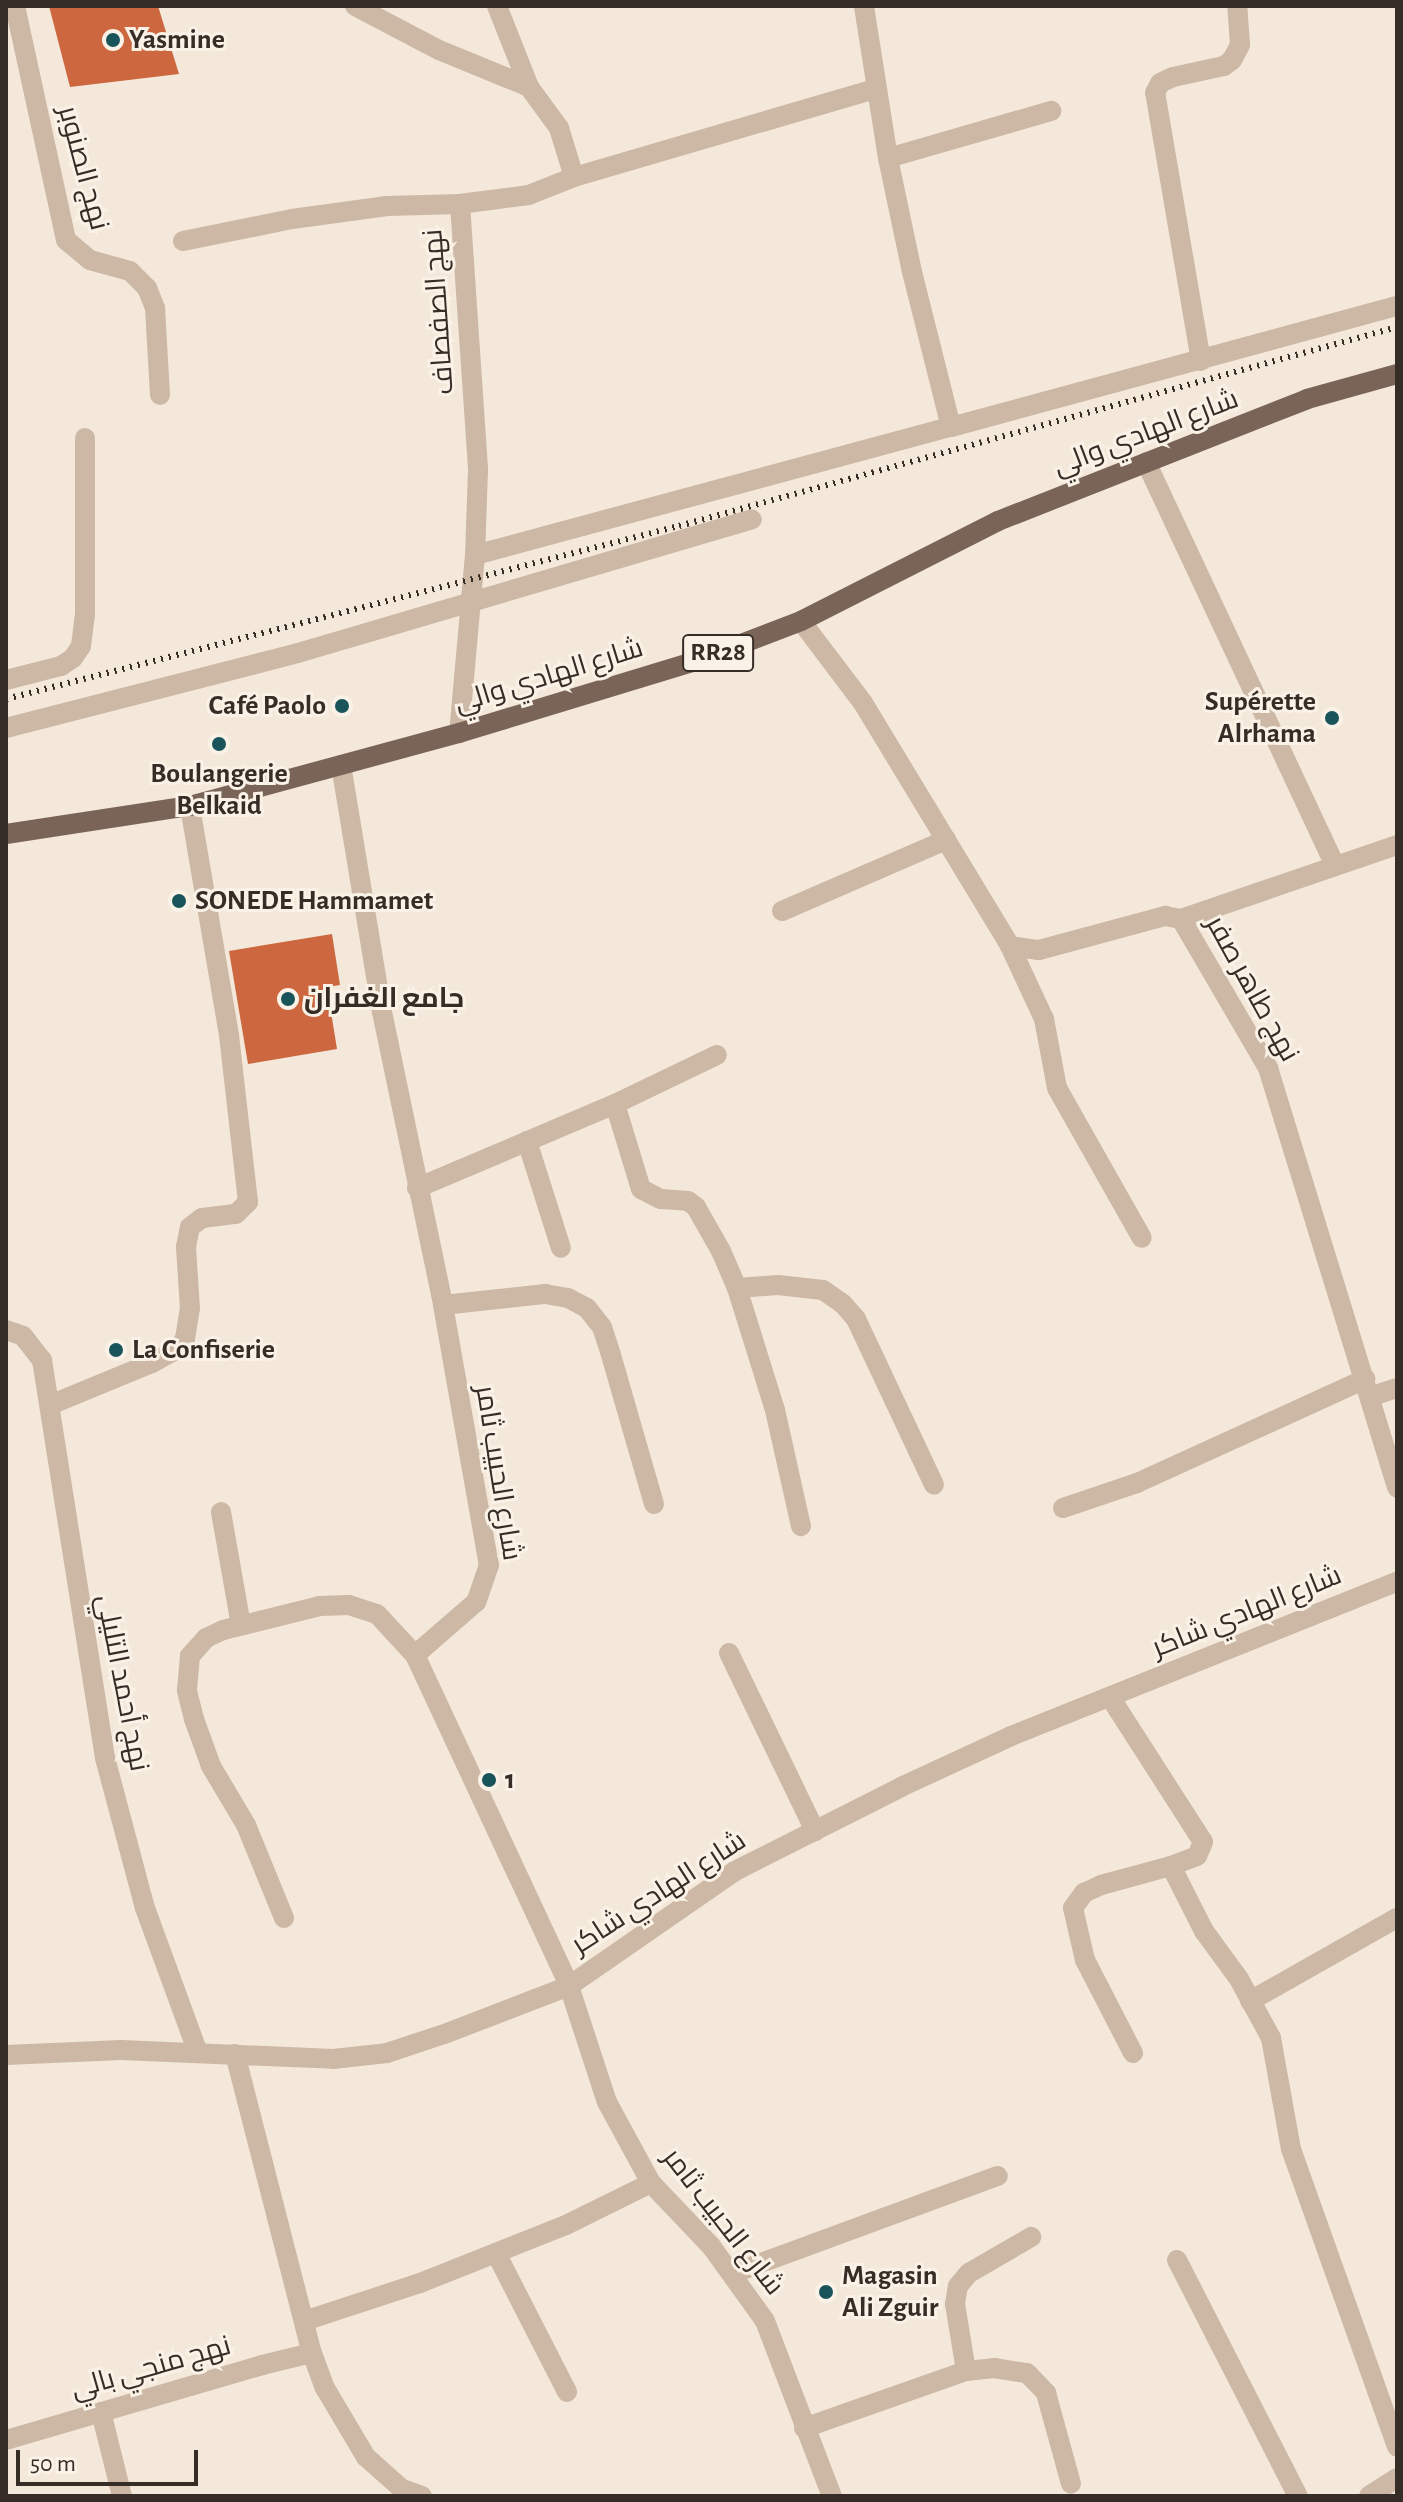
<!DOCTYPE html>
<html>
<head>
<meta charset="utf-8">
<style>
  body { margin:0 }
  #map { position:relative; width:1403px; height:2502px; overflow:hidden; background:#f3e8da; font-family:"Alegreya Sans",Cairo,sans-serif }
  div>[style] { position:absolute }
  .building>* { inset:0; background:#cc673f }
  .minor>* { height:20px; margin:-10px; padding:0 10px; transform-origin:10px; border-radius:10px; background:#ccb8a5 }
  .major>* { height:20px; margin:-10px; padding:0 10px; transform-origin:10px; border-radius:10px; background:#7a6457 }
  .rail>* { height:6px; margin-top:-3px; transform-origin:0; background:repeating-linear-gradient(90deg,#372d27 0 2px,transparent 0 8px) }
  .dots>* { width:22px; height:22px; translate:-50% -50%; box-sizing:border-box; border:4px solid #faf2e7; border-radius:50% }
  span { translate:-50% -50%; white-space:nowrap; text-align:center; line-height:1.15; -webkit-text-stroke:6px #faf2e7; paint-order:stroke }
  .shield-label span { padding:2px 6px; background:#faf2e7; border:2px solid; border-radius:6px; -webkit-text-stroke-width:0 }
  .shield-label { font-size:26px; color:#372d27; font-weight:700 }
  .poi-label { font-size:28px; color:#372d27; font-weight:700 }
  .left { translate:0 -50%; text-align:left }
  .right { translate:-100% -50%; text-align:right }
  .street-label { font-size:28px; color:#372d27 }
  .frame { position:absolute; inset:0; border:8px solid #372d27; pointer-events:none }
  .scale { position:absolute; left:16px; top:2450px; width:182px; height:36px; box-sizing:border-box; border:4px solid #372d27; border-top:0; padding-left:10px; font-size:24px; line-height:28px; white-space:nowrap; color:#372d27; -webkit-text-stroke:6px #faf2e7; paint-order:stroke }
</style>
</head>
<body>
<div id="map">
  <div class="building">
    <i style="clip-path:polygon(49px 6px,158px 6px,179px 74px,70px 87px)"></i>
    <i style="clip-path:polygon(332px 934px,340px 985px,327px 987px,337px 1049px,248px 1064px,229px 951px)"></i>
  </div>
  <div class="minor">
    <i style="left:15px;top:6px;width:239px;rotate:77.7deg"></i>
    <i style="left:66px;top:240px;width:31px;rotate:40deg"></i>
    <i style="left:90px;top:260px;width:41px;rotate:15.4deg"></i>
    <i style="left:130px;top:271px;width:24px;rotate:45deg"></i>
    <i style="left:147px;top:288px;width:22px;rotate:68deg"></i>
    <i style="left:155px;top:308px;width:87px;rotate:86.7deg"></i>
    <i style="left:355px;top:6px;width:95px;rotate:27.6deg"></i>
    <i style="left:439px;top:50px;width:97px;rotate:22.3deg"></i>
    <i style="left:529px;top:87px;width:51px;rotate:53.8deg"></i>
    <i style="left:559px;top:128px;width:51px;rotate:73deg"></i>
    <i style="left:574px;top:177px;width:48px;rotate:158.2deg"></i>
    <i style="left:529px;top:195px;width:70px;rotate:172.6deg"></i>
    <i style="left:460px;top:204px;width:267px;rotate:86.1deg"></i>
    <i style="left:478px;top:470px;width:85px;rotate:92deg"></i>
    <i style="left:475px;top:555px;width:179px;rotate:95.1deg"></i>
    <i style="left:497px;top:6px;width:87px;rotate:68.4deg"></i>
    <i style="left:888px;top:158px;width:170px;rotate:-16.1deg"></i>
    <i style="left:574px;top:177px;width:313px;rotate:-16.3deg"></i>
    <i style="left:183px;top:241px;width:111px;rotate:-11.4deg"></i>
    <i style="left:292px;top:219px;width:96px;rotate:-7.8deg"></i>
    <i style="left:387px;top:206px;width:73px;rotate:-1.6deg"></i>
    <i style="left:1201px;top:361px;width:272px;rotate:-99.7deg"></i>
    <i style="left:1155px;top:93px;width:11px;rotate:-63deg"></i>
    <i style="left:1160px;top:83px;width:14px;rotate:-25deg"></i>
    <i style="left:1173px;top:77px;width:52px;rotate:-12.2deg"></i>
    <i style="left:1224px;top:66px;width:10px;rotate:-37deg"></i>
    <i style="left:1232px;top:60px;width:17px;rotate:-62deg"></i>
    <i style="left:1240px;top:45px;width:39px;rotate:-94deg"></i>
    <i style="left:951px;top:427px;width:462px;rotate:-15.2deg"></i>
    <i style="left:1146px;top:462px;width:445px;rotate:64.9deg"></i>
    <i style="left:475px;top:555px;width:493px;rotate:-15.1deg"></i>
    <i style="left:951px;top:427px;width:160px;rotate:-104.1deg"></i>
    <i style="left:912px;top:272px;width:116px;rotate:-101.9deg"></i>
    <i style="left:888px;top:158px;width:154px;rotate:-99deg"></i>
    <i style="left:801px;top:621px;width:103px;rotate:52.9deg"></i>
    <i style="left:863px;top:703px;width:284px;rotate:58.8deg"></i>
    <i style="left:1010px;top:946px;width:29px;rotate:8deg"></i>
    <i style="left:1039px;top:950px;width:131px;rotate:-15.1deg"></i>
    <i style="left:1165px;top:916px;width:16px;rotate:11deg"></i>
    <i style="left:1181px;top:919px;width:173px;rotate:59.7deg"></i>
    <i style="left:1268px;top:1068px;width:439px;rotate:72.9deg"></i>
    <i style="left:6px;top:680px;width:57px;rotate:-14.3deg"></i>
    <i style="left:61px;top:666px;width:14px;rotate:-34deg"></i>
    <i style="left:73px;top:658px;width:14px;rotate:-56deg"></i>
    <i style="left:81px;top:646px;width:31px;rotate:-83deg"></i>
    <i style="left:85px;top:615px;width:177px;rotate:-90deg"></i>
    <i style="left:6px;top:728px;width:301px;rotate:-14.4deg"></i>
    <i style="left:298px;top:653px;width:473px;rotate:-16.4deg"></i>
    <i style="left:341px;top:765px;width:250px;rotate:80.6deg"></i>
    <i style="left:382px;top:1012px;width:299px;rotate:78.2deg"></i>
    <i style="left:443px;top:1305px;width:264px;rotate:80deg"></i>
    <i style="left:489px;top:1565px;width:39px;rotate:109deg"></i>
    <i style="left:476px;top:1602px;width:81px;rotate:139deg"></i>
    <i style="left:415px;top:1655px;width:365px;rotate:65deg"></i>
    <i style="left:569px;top:1986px;width:122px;rotate:71.9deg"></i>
    <i style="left:607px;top:2102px;width:92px;rotate:61.5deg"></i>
    <i style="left:651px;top:2183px;width:87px;rotate:46.4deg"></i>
    <i style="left:711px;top:2246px;width:92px;rotate:54.2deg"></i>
    <i style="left:765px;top:2321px;width:187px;rotate:69.1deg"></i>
    <i style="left:782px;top:911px;width:179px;rotate:-23.4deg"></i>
    <i style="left:1181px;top:919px;width:228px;rotate:-18.9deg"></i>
    <i style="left:1010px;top:946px;width:81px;rotate:65deg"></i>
    <i style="left:1044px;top:1019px;width:70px;rotate:79.3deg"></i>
    <i style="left:1057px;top:1088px;width:172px;rotate:60.5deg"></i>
    <i style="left:615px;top:1104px;width:89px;rotate:73deg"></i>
    <i style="left:641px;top:1189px;width:22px;rotate:27deg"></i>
    <i style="left:661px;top:1199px;width:27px;rotate:4deg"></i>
    <i style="left:688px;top:1201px;width:10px;rotate:37deg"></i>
    <i style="left:696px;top:1207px;width:51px;rotate:60.4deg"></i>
    <i style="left:721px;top:1251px;width:40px;rotate:66.6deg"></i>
    <i style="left:737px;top:1288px;width:41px;rotate:-4.2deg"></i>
    <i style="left:778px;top:1285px;width:45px;rotate:6.3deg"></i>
    <i style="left:823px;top:1290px;width:24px;rotate:35deg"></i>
    <i style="left:843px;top:1304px;width:20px;rotate:49deg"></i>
    <i style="left:856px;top:1319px;width:183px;rotate:64.8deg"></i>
    <i style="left:527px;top:1141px;width:112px;rotate:72.4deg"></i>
    <i style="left:417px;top:1188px;width:215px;rotate:-23deg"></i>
    <i style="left:615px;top:1104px;width:113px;rotate:-25.7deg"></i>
    <i style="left:737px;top:1288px;width:128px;rotate:72.7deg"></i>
    <i style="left:775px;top:1410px;width:119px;rotate:77.4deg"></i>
    <i style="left:443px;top:1305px;width:103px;rotate:-6.2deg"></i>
    <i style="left:545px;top:1294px;width:23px;rotate:10deg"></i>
    <i style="left:568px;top:1298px;width:21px;rotate:28deg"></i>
    <i style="left:587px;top:1308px;width:24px;rotate:52deg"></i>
    <i style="left:602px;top:1327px;width:29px;rotate:72deg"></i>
    <i style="left:611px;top:1355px;width:155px;rotate:73.9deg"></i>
    <i style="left:6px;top:1330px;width:18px;rotate:19deg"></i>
    <i style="left:23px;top:1336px;width:31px;rotate:52deg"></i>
    <i style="left:42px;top:1360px;width:403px;rotate:81deg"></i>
    <i style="left:105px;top:1758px;width:155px;rotate:75.1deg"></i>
    <i style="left:145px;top:1908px;width:154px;rotate:69.9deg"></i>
    <i style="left:1372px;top:1396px;width:26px;rotate:-18deg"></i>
    <i style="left:50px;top:1405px;width:110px;rotate:-22.4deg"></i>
    <i style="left:152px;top:1363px;width:29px;rotate:-29deg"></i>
    <i style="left:177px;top:1349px;width:13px;rotate:-51deg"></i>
    <i style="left:185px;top:1339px;width:30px;rotate:-81deg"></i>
    <i style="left:190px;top:1309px;width:62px;rotate:-93.7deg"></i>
    <i style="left:186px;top:1247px;width:20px;rotate:-79deg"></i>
    <i style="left:190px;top:1227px;width:15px;rotate:-37deg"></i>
    <i style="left:202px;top:1218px;width:34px;rotate:-7deg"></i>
    <i style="left:236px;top:1214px;width:17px;rotate:-45deg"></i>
    <i style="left:248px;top:1202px;width:168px;rotate:-96.5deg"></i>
    <i style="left:229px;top:1035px;width:232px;rotate:-99.7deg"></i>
    <i style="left:1063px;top:1508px;width:78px;rotate:-18.7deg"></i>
    <i style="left:1137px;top:1483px;width:251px;rotate:-24.5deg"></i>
    <i style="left:221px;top:1512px;width:115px;rotate:80deg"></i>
    <i style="left:729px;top:1653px;width:198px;rotate:64.2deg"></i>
    <i style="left:1110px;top:1697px;width:172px;rotate:57.3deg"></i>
    <i style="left:1203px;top:1842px;width:15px;rotate:113deg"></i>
    <i style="left:1197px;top:1856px;width:28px;rotate:159deg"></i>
    <i style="left:1171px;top:1866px;width:73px;rotate:63.1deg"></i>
    <i style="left:1204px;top:1931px;width:59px;rotate:53.9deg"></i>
    <i style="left:1239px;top:1979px;width:67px;rotate:61.5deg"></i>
    <i style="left:1271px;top:2038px;width:113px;rotate:79.8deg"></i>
    <i style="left:1291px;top:2149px;width:316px;rotate:70.4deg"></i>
    <i style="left:284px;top:1918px;width:100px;rotate:-112.2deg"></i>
    <i style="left:246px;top:1825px;width:69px;rotate:-120.7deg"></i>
    <i style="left:211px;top:1766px;width:50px;rotate:-109.9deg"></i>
    <i style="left:194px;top:1719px;width:30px;rotate:-104deg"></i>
    <i style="left:187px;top:1690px;width:34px;rotate:-85deg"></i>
    <i style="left:190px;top:1656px;width:24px;rotate:-48deg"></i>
    <i style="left:206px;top:1638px;width:19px;rotate:-25deg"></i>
    <i style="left:223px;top:1630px;width:100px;rotate:-13.9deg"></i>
    <i style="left:320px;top:1606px;width:29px;rotate:-2deg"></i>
    <i style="left:349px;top:1605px;width:29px;rotate:18deg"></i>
    <i style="left:377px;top:1614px;width:56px;rotate:47.2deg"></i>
    <i style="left:1250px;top:2001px;width:169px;rotate:-29.5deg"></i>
    <i style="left:1133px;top:2053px;width:105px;rotate:-117.3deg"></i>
    <i style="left:1085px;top:1960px;width:53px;rotate:-103deg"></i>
    <i style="left:1073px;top:1908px;width:19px;rotate:-54deg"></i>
    <i style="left:1084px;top:1893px;width:19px;rotate:-25deg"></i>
    <i style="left:1101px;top:1885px;width:73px;rotate:-15.2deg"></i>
    <i style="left:235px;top:2054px;width:309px;rotate:75.6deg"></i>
    <i style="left:312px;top:2353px;width:37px;rotate:70deg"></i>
    <i style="left:325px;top:2388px;width:80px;rotate:59.3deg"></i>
    <i style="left:366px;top:2457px;width:48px;rotate:41.6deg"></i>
    <i style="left:402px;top:2489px;width:21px;rotate:19deg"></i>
    <i style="left:6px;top:2055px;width:115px;rotate:-2.5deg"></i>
    <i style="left:121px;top:2050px;width:212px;rotate:2.4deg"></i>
    <i style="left:333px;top:2059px;width:54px;rotate:-6.3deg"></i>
    <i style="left:387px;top:2053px;width:63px;rotate:-18.4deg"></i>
    <i style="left:447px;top:2033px;width:131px;rotate:-21.1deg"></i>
    <i style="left:569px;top:1986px;width:202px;rotate:-34.7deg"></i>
    <i style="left:735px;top:1871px;width:188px;rotate:-26.8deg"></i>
    <i style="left:903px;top:1786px;width:119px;rotate:-24.8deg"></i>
    <i style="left:1011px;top:1736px;width:416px;rotate:-21.8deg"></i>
    <i style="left:496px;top:2253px;width:156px;rotate:62.9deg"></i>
    <i style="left:1177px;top:2260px;width:265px;rotate:62.9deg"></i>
    <i style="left:734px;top:2273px;width:281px;rotate:-20.2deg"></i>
    <i style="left:304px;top:2321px;width:122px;rotate:-18.1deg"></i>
    <i style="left:420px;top:2283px;width:157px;rotate:-21.7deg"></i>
    <i style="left:566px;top:2225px;width:95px;rotate:-26.3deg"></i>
    <i style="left:966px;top:2371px;width:68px;rotate:-99.3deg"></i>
    <i style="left:955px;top:2304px;width:18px;rotate:-81deg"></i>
    <i style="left:958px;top:2286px;width:17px;rotate:-50deg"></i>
    <i style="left:969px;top:2273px;width:72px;rotate:-30.1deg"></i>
    <i style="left:101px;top:2412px;width:87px;rotate:76deg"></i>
    <i style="left:804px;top:2428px;width:172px;rotate:-19.4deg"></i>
    <i style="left:966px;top:2371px;width:28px;rotate:-6deg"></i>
    <i style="left:994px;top:2368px;width:33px;rotate:9deg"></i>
    <i style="left:1027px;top:2373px;width:28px;rotate:46deg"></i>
    <i style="left:1046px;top:2393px;width:94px;rotate:74.6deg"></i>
    <i style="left:6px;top:2440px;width:267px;rotate:-16.3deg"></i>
    <i style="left:262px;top:2365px;width:51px;rotate:-13.5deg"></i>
    <i style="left:1369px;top:2496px;width:33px;rotate:-33deg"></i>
  </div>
  <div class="major">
    <i style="left:6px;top:834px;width:186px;rotate:-8.7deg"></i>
    <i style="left:190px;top:806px;width:279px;rotate:-15.2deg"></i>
    <i style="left:459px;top:733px;width:251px;rotate:-16.9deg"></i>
    <i style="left:699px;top:660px;width:109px;rotate:-20.9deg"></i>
    <i style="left:801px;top:621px;width:221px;rotate:-26.9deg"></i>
    <i style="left:998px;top:521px;width:332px;rotate:-21.5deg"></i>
    <i style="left:1307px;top:399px;width:93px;rotate:-15.5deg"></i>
  </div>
  <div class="rail">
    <i style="left:6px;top:699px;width:695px;rotate:-14.42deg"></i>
    <i style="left:679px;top:526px;width:745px;rotate:-15.49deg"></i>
  </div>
  <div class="dots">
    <i style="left:113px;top:40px;background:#1a545b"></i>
    <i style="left:342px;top:706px;background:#1a545b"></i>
    <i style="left:1332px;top:718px;background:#1a545b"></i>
    <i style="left:219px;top:744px;background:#1a545b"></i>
    <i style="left:179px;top:901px;background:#1a545b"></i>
    <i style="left:288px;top:999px;background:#1a545b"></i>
    <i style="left:116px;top:1350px;background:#1a545b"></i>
    <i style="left:489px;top:1780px;background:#1a545b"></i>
    <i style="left:826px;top:2292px;background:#1a545b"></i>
  </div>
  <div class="shield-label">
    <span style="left:718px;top:653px">RR28</span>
  </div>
  <div class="poi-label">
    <span class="left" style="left:129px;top:40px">Yasmine</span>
    <span class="right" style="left:1316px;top:718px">Supérette<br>Alrhama</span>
    <span class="right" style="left:326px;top:706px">Café Paolo</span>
    <span style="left:219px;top:790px">Boulangerie<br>Belkaid</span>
    <span class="left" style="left:195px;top:901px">SONEDE Hammamet</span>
    <span class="left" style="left:304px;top:999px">جامع الغفران</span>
    <span class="left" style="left:132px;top:1350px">La Confiserie</span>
    <span class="left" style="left:505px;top:1780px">1</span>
    <span class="left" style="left:842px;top:2292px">Magasin<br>Ali Zguir</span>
  </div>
  <div class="street-label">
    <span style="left:83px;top:168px;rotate:75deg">نهج الصنوبر</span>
    <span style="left:439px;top:312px;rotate:-94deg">نهج الصفصاف</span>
    <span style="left:1146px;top:433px;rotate:-21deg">شارع الهادي والي</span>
    <span style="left:549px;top:676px;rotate:-17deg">شارع الهادي والي</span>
    <span style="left:1252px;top:989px;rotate:61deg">نهج طاهر صفر</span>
    <span style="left:498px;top:1473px;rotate:81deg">شارع الحبيب ثامر</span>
    <span style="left:1247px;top:1612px;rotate:-22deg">شارع الهادي شاكر</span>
    <span style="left:122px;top:1683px;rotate:79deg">نهج أحمد التليلي</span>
    <span style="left:659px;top:1893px;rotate:-33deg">شارع الهادي شاكر</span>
    <span style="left:723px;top:2222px;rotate:52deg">شارع الحبيب ثامر</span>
    <span style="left:151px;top:2368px;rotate:-16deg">نهج منجي بالي</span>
  </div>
  <div class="frame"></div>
  <div class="scale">50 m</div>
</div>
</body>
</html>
